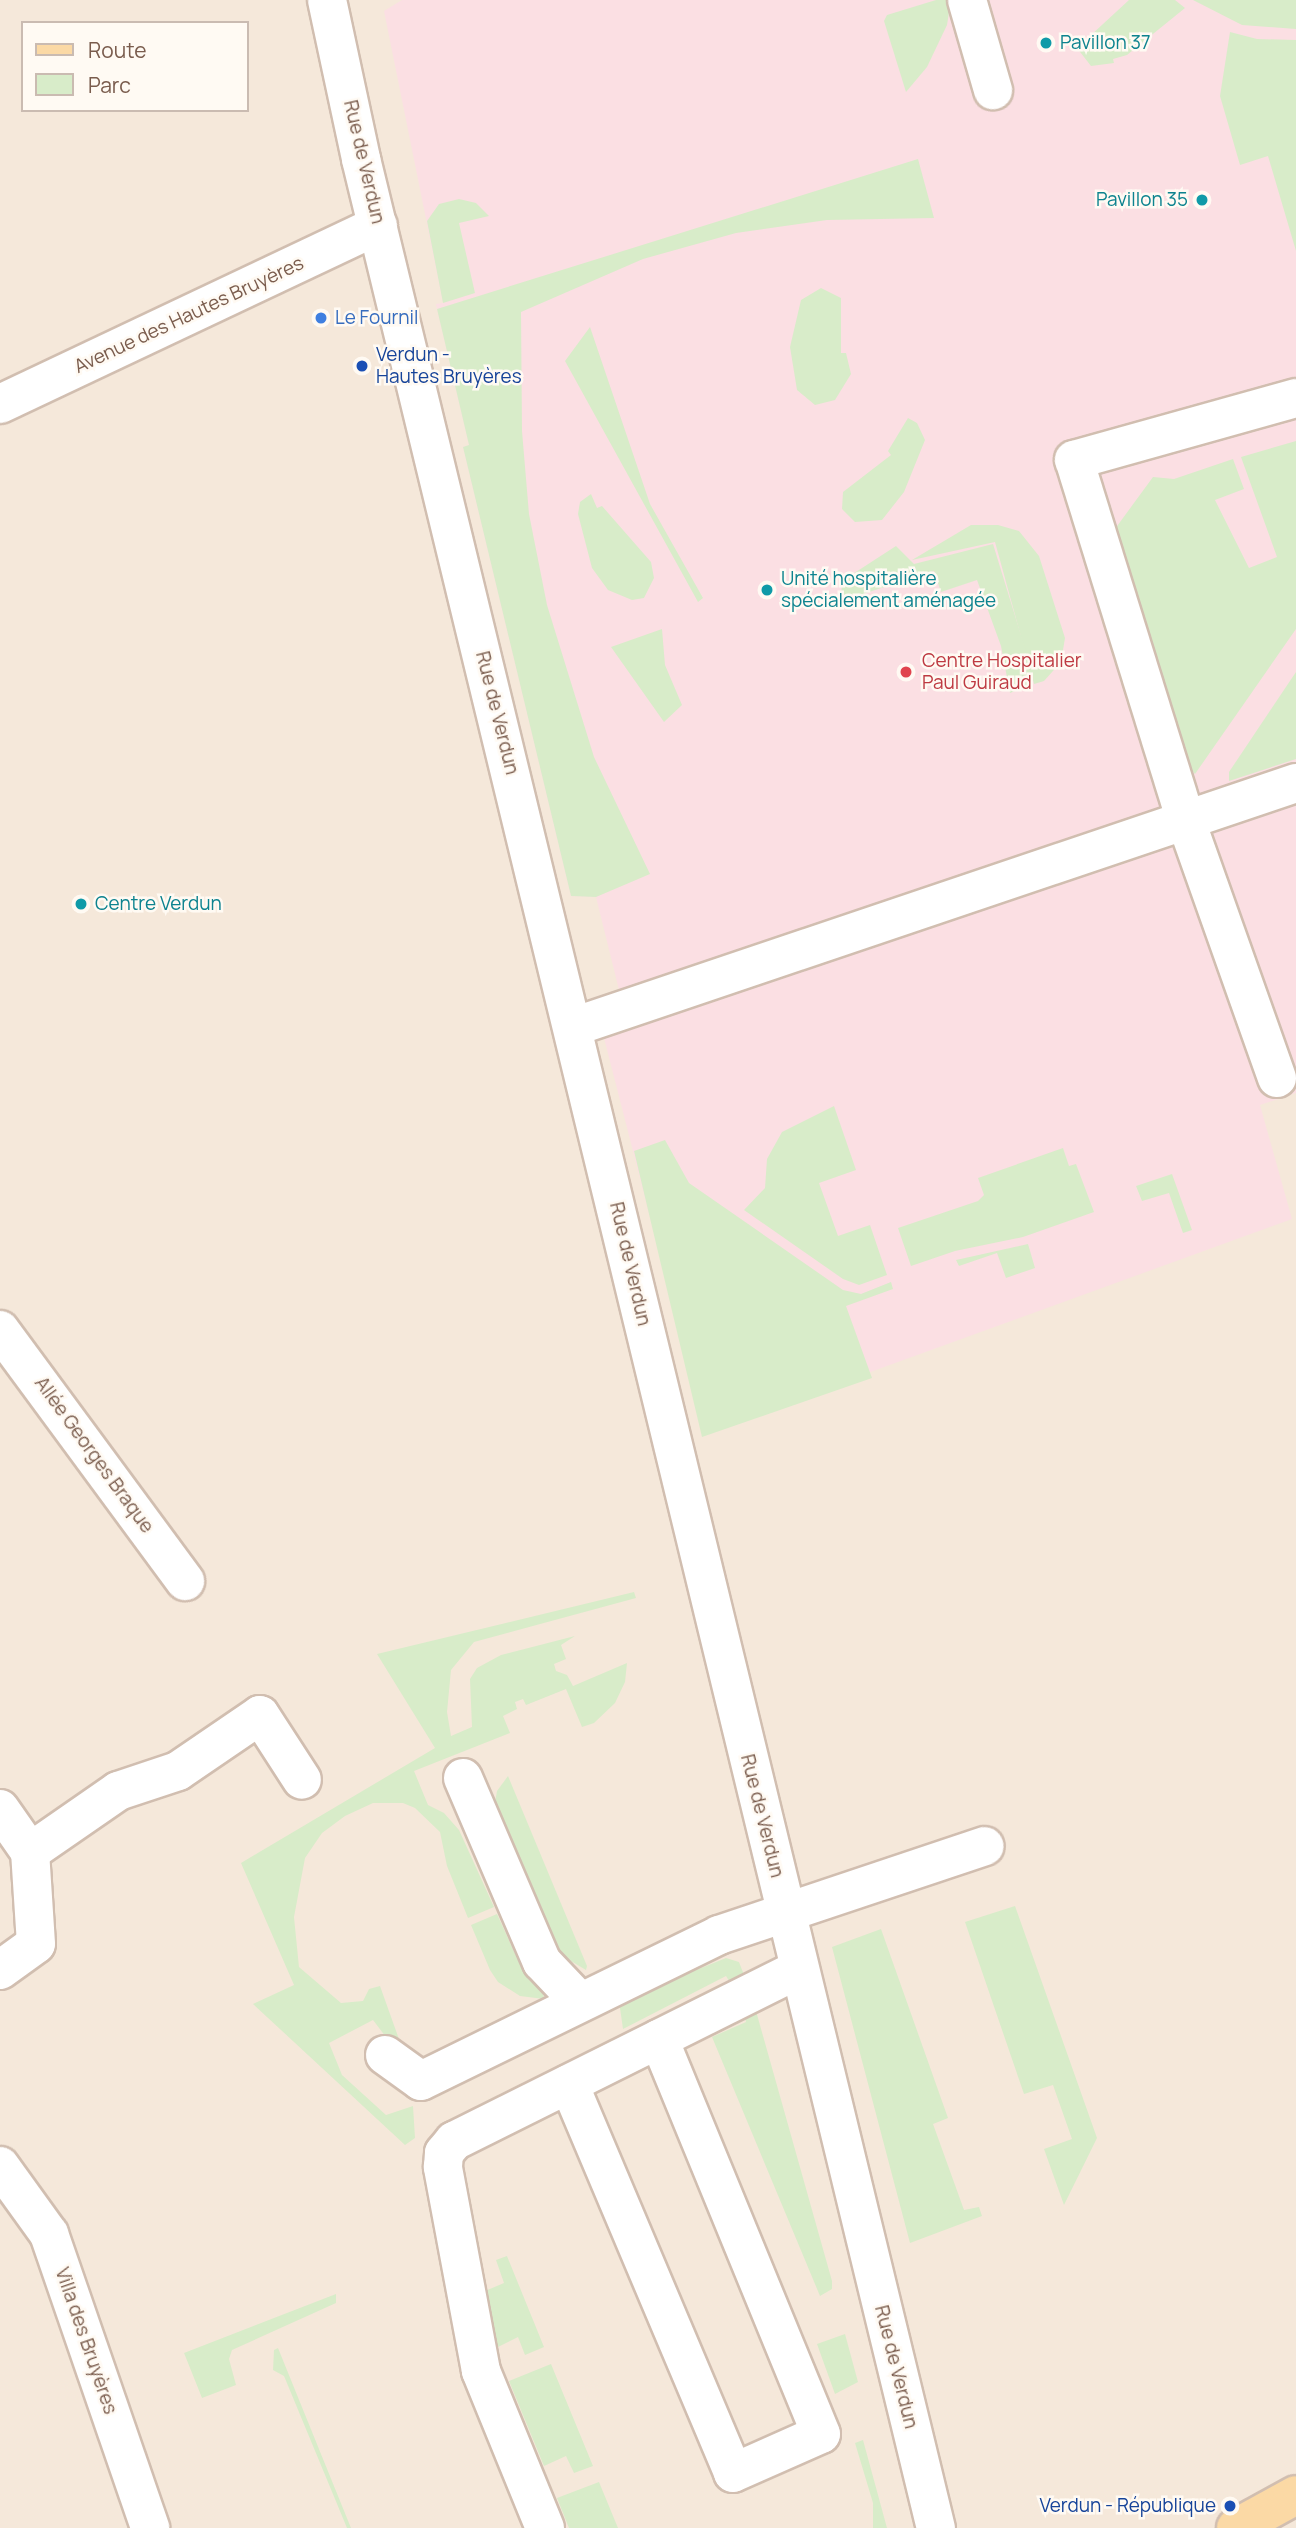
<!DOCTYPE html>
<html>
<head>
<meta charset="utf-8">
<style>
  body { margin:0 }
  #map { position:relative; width:1296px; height:2528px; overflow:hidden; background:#fdf6ec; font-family:Manrope,sans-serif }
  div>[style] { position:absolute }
  .residential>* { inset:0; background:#f5e8da }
  .medical>* { inset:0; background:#fbdfe3 }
  .green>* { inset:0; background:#d8ecc9 }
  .roads { filter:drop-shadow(2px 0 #d1beb0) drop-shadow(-2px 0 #d1beb0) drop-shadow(0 2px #d1beb0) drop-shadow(0 -2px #d1beb0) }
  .minor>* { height:38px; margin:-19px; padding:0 19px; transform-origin:19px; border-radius:19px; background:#fff }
  .major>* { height:38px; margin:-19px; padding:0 19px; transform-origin:19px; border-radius:19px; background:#fbd9a5 }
  .dots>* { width:19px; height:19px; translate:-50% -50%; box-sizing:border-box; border:4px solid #fffaf3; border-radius:50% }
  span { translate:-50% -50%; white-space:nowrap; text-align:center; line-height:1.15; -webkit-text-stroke:5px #fffaf3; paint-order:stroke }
  .culture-label { font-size:19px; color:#0d838f }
  .left { translate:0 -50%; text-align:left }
  .right { translate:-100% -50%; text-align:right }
  .street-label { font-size:19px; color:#7a5c4d }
  .shop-label { font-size:19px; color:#366cbe }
  .transit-label { font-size:19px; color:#164399 }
  .health-label { font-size:19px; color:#be3a42 }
  .legend { position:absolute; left:21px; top:21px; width:228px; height:91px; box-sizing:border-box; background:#fffaf3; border:2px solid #cabbb1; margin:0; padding:9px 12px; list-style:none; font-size:21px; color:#7a5c4d }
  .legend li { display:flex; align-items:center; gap:14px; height:35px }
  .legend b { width:35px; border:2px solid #cabbb1 }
</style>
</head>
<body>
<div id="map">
  <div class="residential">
    <i style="clip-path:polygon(evenodd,0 0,1296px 0,1296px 2528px,0 2528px,0 0,23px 23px,247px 23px,247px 110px,23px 110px,23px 23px)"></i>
  </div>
  <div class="medical">
    <i style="clip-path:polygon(402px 0,1296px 0,1296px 1093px,1260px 1105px,1292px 1219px,705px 1432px,603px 1034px,621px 998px,596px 897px,571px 896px,463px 447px,469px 445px,437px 309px,436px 304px,443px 303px,384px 11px)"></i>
  </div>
  <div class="green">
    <i style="clip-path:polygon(936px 0,951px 0,947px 25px,927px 67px,906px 92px,884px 21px,887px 15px)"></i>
    <i style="clip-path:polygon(1129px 0,1175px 0,1185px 8px,1127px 55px,1113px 59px,1114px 63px,1091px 66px,1077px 48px)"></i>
    <i style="clip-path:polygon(1193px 0,1296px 0,1296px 29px,1242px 25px)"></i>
    <i style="clip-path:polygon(1230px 32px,1257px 39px,1296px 40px,1296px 251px,1268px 156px,1240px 165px,1220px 96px)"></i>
    <i style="clip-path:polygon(918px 159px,934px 218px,827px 220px,736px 233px,643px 259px,521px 312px,522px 431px,529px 514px,547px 605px,594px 757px,650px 874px,596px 897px,571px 896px,463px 447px,469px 445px,437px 309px)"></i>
    <i style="clip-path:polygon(459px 199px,476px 203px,489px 216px,459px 223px,475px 293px,443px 303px,427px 221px,439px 204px)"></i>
    <i style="clip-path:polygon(821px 288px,841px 298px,841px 353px,846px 353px,851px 374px,835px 400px,815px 405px,797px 390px,790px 347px,801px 300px)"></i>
    <i style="clip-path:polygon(590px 327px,650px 504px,703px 598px,698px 602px,565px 361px)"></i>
    <i style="clip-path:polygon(908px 418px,917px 423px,925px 440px,904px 492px,882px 520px,855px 522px,842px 509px,843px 492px,891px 455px,888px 451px)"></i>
    <i style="clip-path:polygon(1296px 441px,1296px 629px,1195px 774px,1186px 764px,1112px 533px,1153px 477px,1174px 479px,1233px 459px,1244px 489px,1215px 500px,1249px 568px,1277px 557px,1241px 457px)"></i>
    <i style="clip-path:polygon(591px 494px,597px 508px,602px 506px,651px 562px,654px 578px,644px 598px,632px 600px,608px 590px,592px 568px,578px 514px,580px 502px)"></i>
    <i style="clip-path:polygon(971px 525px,998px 525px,1019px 531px,1039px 556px,1065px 638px,1061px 662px,1044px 681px,1034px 684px,995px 542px,912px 560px)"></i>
    <i style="clip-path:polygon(993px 544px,1032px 671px,1030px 685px,1010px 693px,1001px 646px,977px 580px,941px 592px,934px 571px,841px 601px,842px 581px,896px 546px,914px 564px)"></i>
    <i style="clip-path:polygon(662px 629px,665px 665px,682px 705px,664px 722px,611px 647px)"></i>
    <i style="clip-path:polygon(1296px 672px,1296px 759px,1229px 781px,1229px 772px)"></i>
    <i style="clip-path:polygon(834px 1106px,856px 1170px,819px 1183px,838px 1236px,870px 1225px,887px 1275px,859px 1285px,843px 1279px,744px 1210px,765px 1188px,767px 1159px,782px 1132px)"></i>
    <i style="clip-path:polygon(665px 1140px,689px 1183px,843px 1290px,861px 1294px,891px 1282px,893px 1289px,846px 1306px,872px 1378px,702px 1437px,634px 1151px)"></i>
    <i style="clip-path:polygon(1063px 1148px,1069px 1166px,1076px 1164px,1094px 1212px,1023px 1237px,955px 1251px,911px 1266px,898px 1228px,978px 1201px,984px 1195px,978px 1178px)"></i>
    <i style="clip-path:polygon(1172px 1174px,1192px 1230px,1183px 1233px,1169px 1193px,1142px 1201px,1136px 1186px)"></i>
    <i style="clip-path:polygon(1028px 1244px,1035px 1268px,1006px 1278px,997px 1253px,959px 1266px,956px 1260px)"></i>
    <i style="clip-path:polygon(634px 1592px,636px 1598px,474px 1642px,451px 1670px,447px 1712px,451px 1736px,472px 1727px,470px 1679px,477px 1668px,501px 1655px,575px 1636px,561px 1645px,566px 1659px,554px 1664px,556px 1671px,567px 1675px,573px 1686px,627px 1663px,625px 1682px,615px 1703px,594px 1723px,582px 1727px,566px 1689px,526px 1705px,523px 1699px,515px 1702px,517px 1709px,503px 1716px,510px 1733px,414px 1771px,428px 1805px,444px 1813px,459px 1830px,494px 1907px,468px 1918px,447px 1866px,440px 1832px,415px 1808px,403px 1803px,373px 1803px,345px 1816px,322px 1833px,305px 1858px,294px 1917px,299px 1967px,341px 2003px,363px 2001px,369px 1989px,380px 1986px,400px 2042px,389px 2041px,373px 2020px,329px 2043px,342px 2075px,386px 2115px,413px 2106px,415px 2138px,405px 2145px,253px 2004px,294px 1985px,241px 1863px,435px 1748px,377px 1654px)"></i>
    <i style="clip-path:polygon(508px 1776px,587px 1966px,586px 1970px,554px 1951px,494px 1808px,497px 1791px)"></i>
    <i style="clip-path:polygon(1015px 1906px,1097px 2138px,1064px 2205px,1044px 2149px,1072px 2139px,1053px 2085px,1024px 2094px,965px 1922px)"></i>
    <i style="clip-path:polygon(497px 1914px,517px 1958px,543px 1991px,544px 1999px,520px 1996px,498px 1982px,490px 1970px,471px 1925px)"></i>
    <i style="clip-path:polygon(881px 1929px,948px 2118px,933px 2124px,964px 2210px,979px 2207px,982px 2216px,910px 2243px,832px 1947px)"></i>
    <i style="clip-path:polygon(726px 1958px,739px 1962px,744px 1975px,731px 1984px,726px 1976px,623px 2029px,619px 2001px)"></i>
    <i style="clip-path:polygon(756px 2011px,832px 2281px,832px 2289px,820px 2296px,712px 2037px,746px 2022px,744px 2013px)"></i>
    <i style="clip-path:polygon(507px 2256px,544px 2347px,525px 2355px,518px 2337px,496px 2348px,478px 2294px,504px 2283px,496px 2260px)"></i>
    <i style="clip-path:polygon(336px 2294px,336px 2303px,232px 2350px,229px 2359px,236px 2385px,202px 2398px,184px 2353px)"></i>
    <i style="clip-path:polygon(845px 2334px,858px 2382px,835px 2394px,817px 2344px)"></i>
    <i style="clip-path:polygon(278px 2348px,351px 2528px,347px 2528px,284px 2376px,273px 2370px,274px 2350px)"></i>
    <i style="clip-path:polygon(551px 2364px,593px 2466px,574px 2473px,566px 2456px,544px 2466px,509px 2381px)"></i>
    <i style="clip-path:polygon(863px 2440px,887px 2528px,873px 2528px,873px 2503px,855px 2443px)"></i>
    <i style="clip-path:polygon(599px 2482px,618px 2528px,569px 2528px,557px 2498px)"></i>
  </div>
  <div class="roads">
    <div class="minor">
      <i style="left:327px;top:0;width:163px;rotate:77.9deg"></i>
      <i style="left:361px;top:159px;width:2438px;rotate:76.36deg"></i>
      <i style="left:967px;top:0;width:94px;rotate:73.9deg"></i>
      <i style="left:0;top:404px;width:418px;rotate:-25.3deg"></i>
      <i style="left:573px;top:1027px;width:763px;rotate:-18.65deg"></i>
      <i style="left:1277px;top:1078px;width:273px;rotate:-109.5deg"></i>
      <i style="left:1186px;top:821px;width:378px;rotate:-107.2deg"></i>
      <i style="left:1074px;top:460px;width:230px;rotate:-15.6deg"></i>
      <i style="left:0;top:1330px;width:312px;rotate:53.6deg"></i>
      <i style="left:463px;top:1778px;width:200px;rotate:66.8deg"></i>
      <i style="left:542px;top:1962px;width:55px;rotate:46.5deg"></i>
      <i style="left:0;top:1809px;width:52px;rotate:55.1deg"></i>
      <i style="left:0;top:1970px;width:44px;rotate:-35.8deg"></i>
      <i style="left:36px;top:1944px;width:92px;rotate:-93.7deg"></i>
      <i style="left:30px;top:1852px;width:107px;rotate:-34.7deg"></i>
      <i style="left:118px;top:1791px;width:63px;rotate:-18.4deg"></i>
      <i style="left:178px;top:1771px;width:99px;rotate:-34.3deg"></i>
      <i style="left:260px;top:1715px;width:77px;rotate:57.1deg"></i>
      <i style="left:385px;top:2055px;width:44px;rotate:35.8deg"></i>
      <i style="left:421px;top:2081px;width:332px;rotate:-26.1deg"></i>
      <i style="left:719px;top:1935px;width:280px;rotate:-18.5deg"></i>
      <i style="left:569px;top:2084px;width:422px;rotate:67.1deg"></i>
      <i style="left:733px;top:2473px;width:96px;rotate:-23.9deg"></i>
      <i style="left:821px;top:2434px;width:427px;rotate:-112.3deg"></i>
      <i style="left:0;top:2166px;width:84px;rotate:54.2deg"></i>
      <i style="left:49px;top:2234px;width:311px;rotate:71deg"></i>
      <i style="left:545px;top:2528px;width:170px;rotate:-112.2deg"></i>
      <i style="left:481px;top:2371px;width:208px;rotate:-100.6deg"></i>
      <i style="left:443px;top:2167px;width:14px;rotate:-86deg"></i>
      <i style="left:444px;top:2153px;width:16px;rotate:-50deg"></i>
      <i style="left:454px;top:2141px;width:385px;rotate:-26.5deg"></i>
    </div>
    <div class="major">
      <i style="left:1236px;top:2528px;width:68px;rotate:-28.8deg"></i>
    </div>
  </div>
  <div class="dots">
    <i style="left:1046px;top:43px;background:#0f9aa8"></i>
    <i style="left:1202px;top:200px;background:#0f9aa8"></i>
    <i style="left:321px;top:318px;background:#3f7fe0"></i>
    <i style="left:362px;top:366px;background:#1a4fb4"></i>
    <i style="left:767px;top:590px;background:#0f9aa8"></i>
    <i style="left:906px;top:672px;background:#e0444e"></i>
    <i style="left:81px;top:904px;background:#0f9aa8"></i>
    <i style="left:1230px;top:2506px;background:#1a4fb4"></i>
  </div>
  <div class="culture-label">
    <span class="left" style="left:1060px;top:43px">Pavillon 37</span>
    <span class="right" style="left:1188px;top:200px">Pavillon 35</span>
    <span class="left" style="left:781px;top:590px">Unité hospitalière<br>spécialement aménagée</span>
    <span class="left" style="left:95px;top:904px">Centre Verdun</span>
  </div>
  <div class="street-label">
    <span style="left:364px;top:162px;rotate:77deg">Rue de Verdun</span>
    <span style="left:189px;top:315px;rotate:-25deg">Avenue des Hautes Bruyères</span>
    <span style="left:497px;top:713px;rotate:76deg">Rue de Verdun</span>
    <span style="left:630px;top:1264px;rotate:77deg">Rue de Verdun</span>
    <span style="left:94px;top:1455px;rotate:54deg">Allée Georges Braque</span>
    <span style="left:762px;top:1816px;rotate:76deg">Rue de Verdun</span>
    <span style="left:86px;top:2341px;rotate:71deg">Villa des Bruyères</span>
    <span style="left:896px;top:2367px;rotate:76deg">Rue de Verdun</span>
  </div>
  <div class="shop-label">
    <span class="left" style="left:335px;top:318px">Le Fournil</span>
  </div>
  <div class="transit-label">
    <span class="left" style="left:376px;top:366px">Verdun -<br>Hautes Bruyères</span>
    <span class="right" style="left:1216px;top:2506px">Verdun - République</span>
  </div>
  <div class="health-label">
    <span class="left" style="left:922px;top:672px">Centre Hospitalier<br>Paul Guiraud</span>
  </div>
  <ul class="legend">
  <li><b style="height:9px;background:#fbd9a5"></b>Route</li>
  <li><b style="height:19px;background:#d8ecc9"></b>Parc</li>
  </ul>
</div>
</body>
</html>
